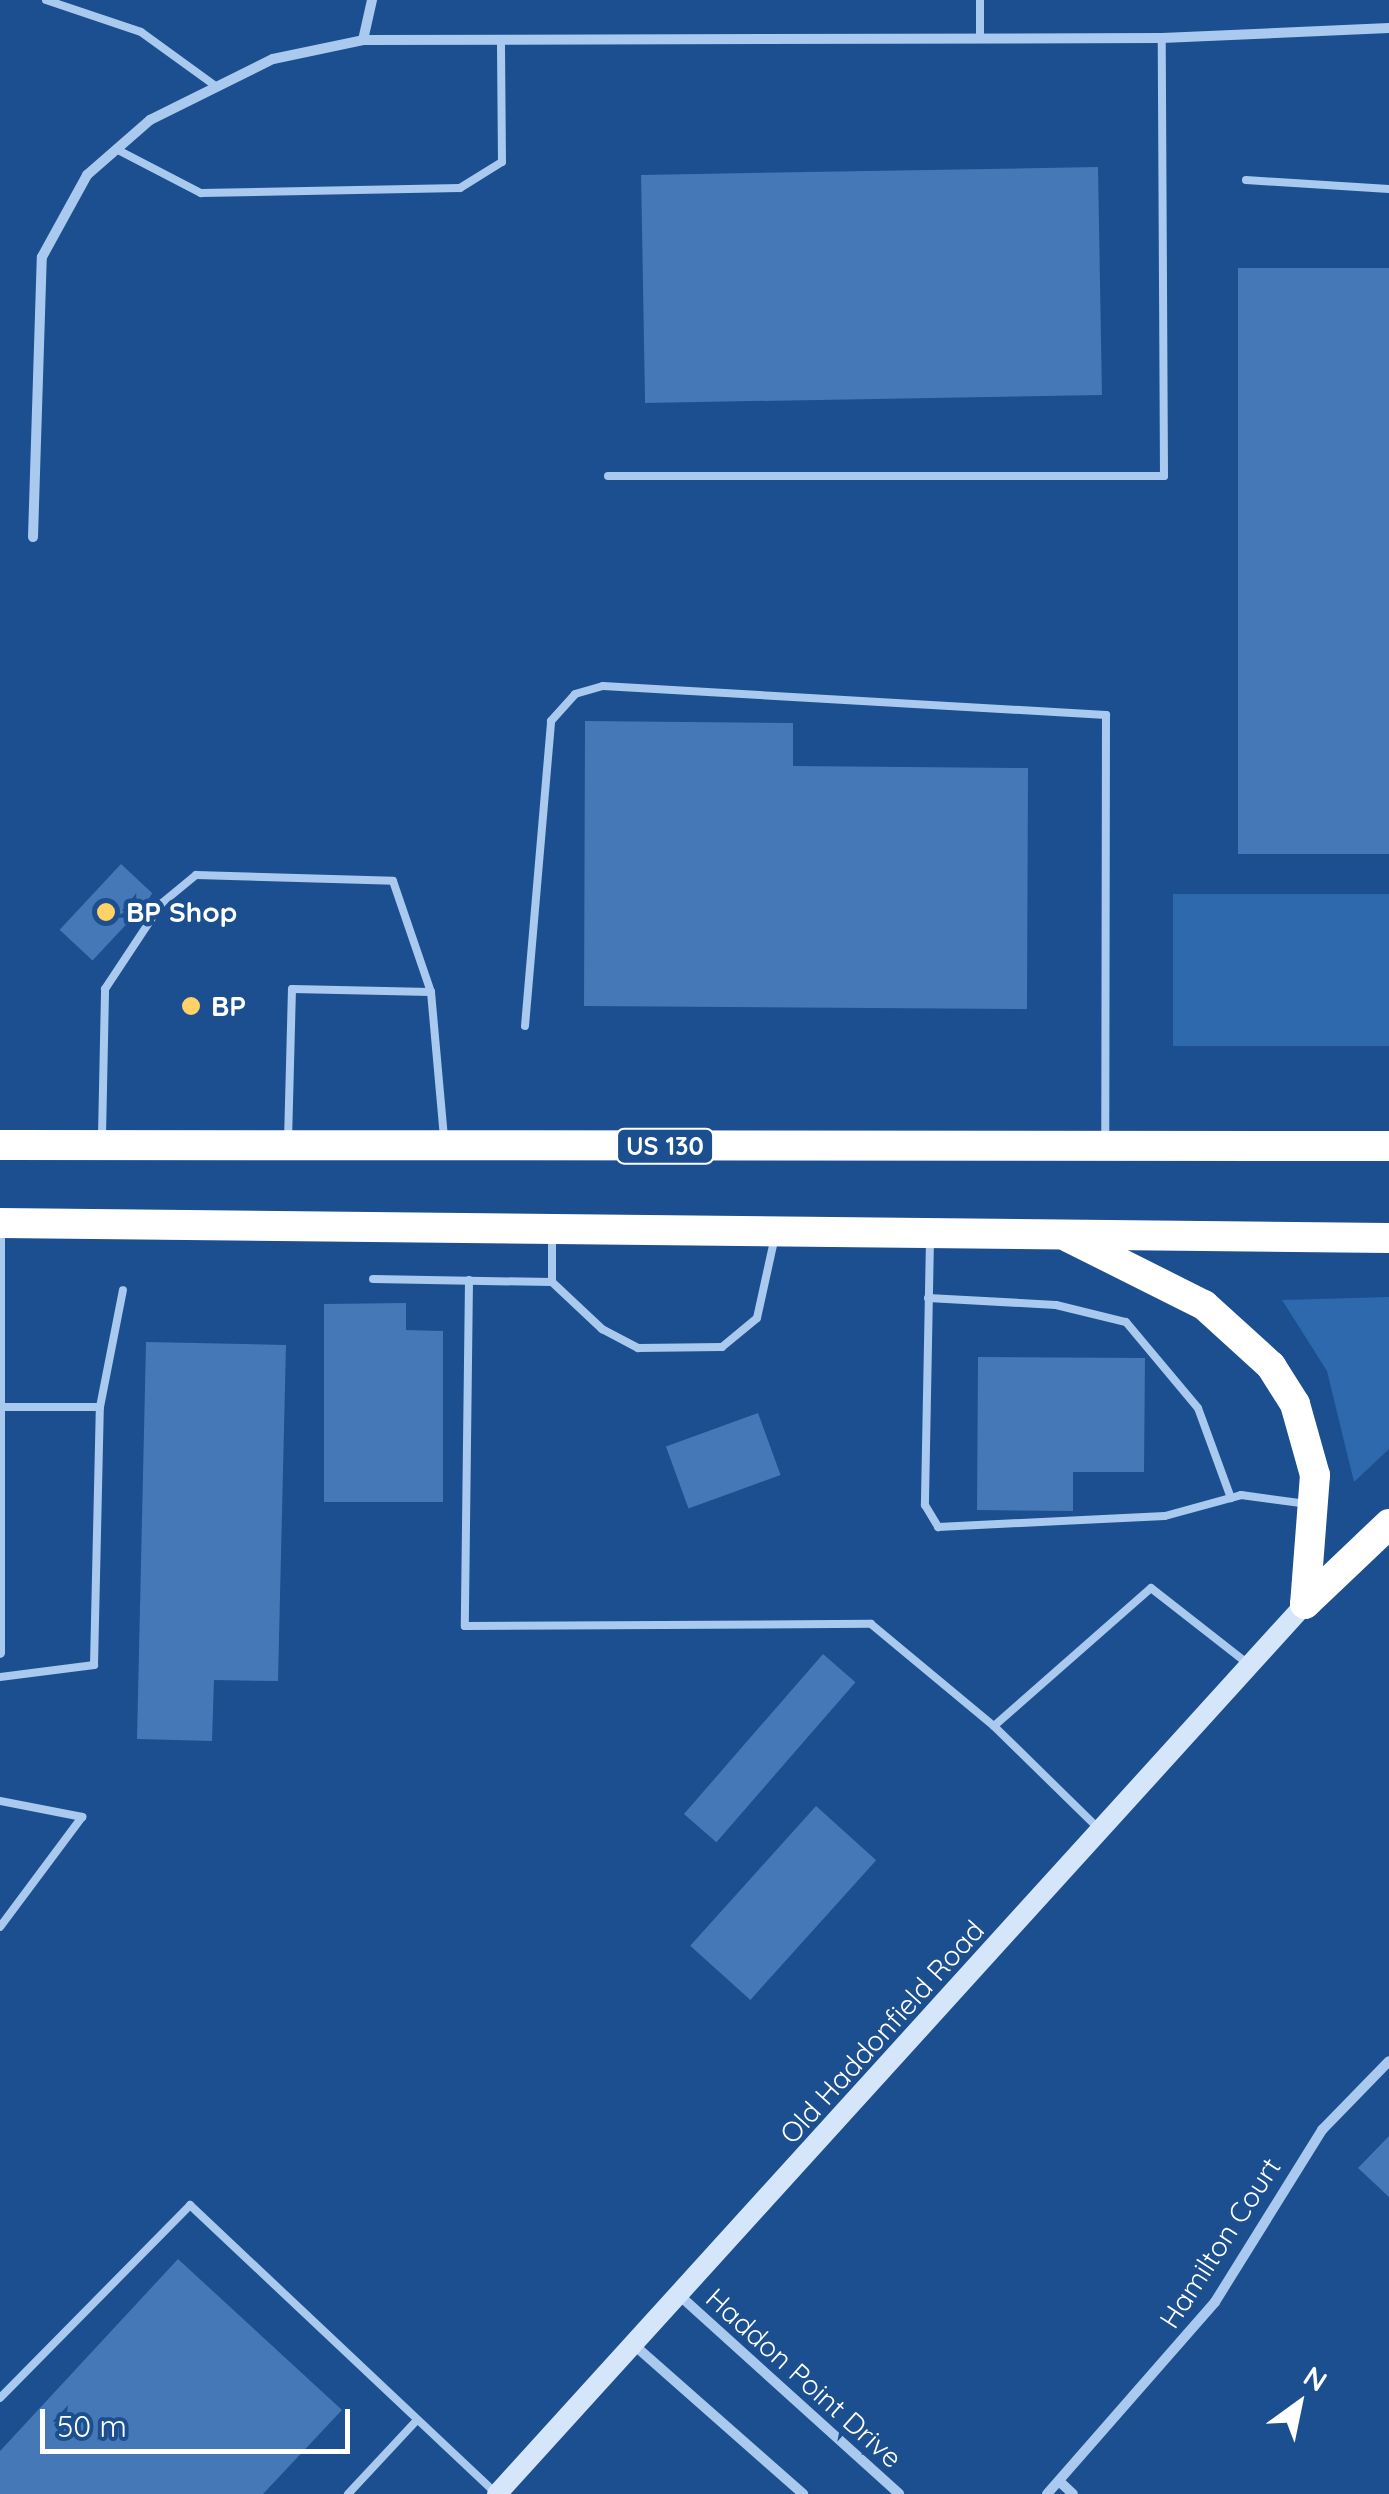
<!DOCTYPE html>
<html>
<head>
<meta charset="utf-8">
<style>
  body { margin:0 }
  #map { position:relative; width:1389px; height:2494px; overflow:hidden; background:#1b4f8f; font-family:Quicksand,sans-serif }
  div>[style] { position:absolute }
  .green>* { inset:0; background:#2e69ad; transform-origin:0 0 }
  .building>* { inset:0; background:#4478b7; transform-origin:0 0 }
  .lane>* { height:8px; margin:-4px; padding:0 4px; transform-origin:4px; border-radius:4px; background:#a9c9ee }
  .street>* { height:10px; margin:-5px; padding:0 5px; transform-origin:5px; border-radius:5px; background:#a9c9ee }
  .secondary>* { height:20px; margin:-10px; padding:0 10px; transform-origin:10px; border-radius:10px; background:#d6e6fa }
  .highway>* { height:30px; margin:-15px; padding:0 15px; transform-origin:15px; border-radius:15px; background:#fff }
  .dots>* { width:28px; height:28px; translate:-50% -50%; box-sizing:border-box; border:5px solid #1b4f8f; border-radius:50% }
  span { translate:-50% -50%; white-space:nowrap; text-align:center; line-height:1.15; -webkit-text-stroke:9px #1b4f8f; paint-order:stroke }
  .shield-label span { padding:2px 8px; background:#1b4f8f; border:2px solid; border-radius:8px; -webkit-text-stroke-width:0 }
  .shield-label { font-size:25px; color:#fff; font-weight:700 }
  .poi-label { font-size:28px; color:#fff; font-weight:700 }
  .left { translate:0 -50%; text-align:left }
  .street-label { font-size:28px; color:#fff }
  .north { position:absolute; left:1249px; top:2354px; width:100px; height:100px; -webkit-text-stroke:8px #1b4f8f; paint-order:stroke; rotate:33deg; font-size:28px; font-weight:700; line-height:40px; text-align:center; color:#fff }
  .north::after { content:''; display:block; margin:auto; width:35px; height:45px; background:#fff; clip-path:polygon(50% 0,100% 100%,50% 72%,0 100%) }
  .scale { position:absolute; left:40px; top:2409px; width:310px; height:45px; box-sizing:border-box; border:5px solid #fff; border-top:0; padding-left:12px; font-size:30px; line-height:35px; white-space:nowrap; color:#fff; -webkit-text-stroke:8px #1b4f8f; paint-order:stroke }
</style>
</head>
<body>
<div id="map">
  <div class="green">
    <i style="left:1389px;top:894px;width:152px;height:216px;rotate:90deg"></i>
    <i style="clip-path:polygon(1389px 1297px,1389px 1449px,1354px 1482px,1327px 1371px,1282px 1300px)"></i>
  </div>
  <div class="building">
    <i style="left:1098px;top:167px;width:228px;height:457px;rotate:89deg"></i>
    <i style="left:1389px;top:268px;width:586px;height:151px;rotate:90deg"></i>
    <i style="clip-path:polygon(585px 721px,793px 723px,793px 766px,1028px 768px,1027px 1009px,584px 1006px)"></i>
    <i style="left:121px;top:864px;width:45px;height:90px;rotate:43deg"></i>
    <i style="clip-path:polygon(406px 1303px,406px 1330px,443px 1331px,443px 1502px,324px 1502px,324px 1304px)"></i>
    <i style="clip-path:polygon(146px 1342px,286px 1345px,278px 1681px,214px 1680px,212px 1741px,137px 1739px)"></i>
    <i style="clip-path:polygon(978px 1357px,1145px 1358px,1144px 1472px,1073px 1472px,1073px 1511px,977px 1510px)"></i>
    <i style="left:758px;top:1413px;width:66px;height:98px;rotate:70deg"></i>
    <i style="left:823px;top:1654px;width:43px;height:212px;rotate:41deg"></i>
    <i style="left:816px;top:1806px;width:81px;height:188px;rotate:42deg"></i>
    <i style="clip-path:polygon(1389px 2136px,1389px 2197px,1358px 2168px)"></i>
    <i style="clip-path:polygon(178px 2259px,342px 2410px,263px 2494px,0 2494px,0 2451px)"></i>
  </div>
  <div class="lane">
    <i style="left:46px;top:0;width:100px;rotate:18.6deg"></i>
    <i style="left:141px;top:32px;width:94px;rotate:35.9deg"></i>
    <i style="left:980px;top:0;width:38px;rotate:90deg"></i>
    <i style="left:116px;top:149px;width:96px;rotate:27.4deg"></i>
    <i style="left:201px;top:193px;width:259px;rotate:-1.1deg"></i>
    <i style="left:460px;top:188px;width:49px;rotate:-31.8deg"></i>
    <i style="left:502px;top:162px;width:123px;rotate:-90.5deg"></i>
    <i style="left:1246px;top:180px;width:143px;rotate:3.6deg"></i>
    <i style="left:608px;top:476px;width:556px"></i>
    <i style="left:1164px;top:476px;width:438px;rotate:-90.3deg"></i>
    <i style="left:525px;top:1026px;width:306px;rotate:-85.1deg"></i>
    <i style="left:551px;top:721px;width:36px;rotate:-48deg"></i>
    <i style="left:575px;top:694px;width:29px;rotate:-16deg"></i>
    <i style="left:603px;top:686px;width:504px;rotate:3.3deg"></i>
    <i style="left:1106px;top:715px;width:424px;rotate:90.1deg"></i>
    <i style="left:102px;top:1136px;width:147px;rotate:-88.8deg"></i>
    <i style="left:105px;top:989px;width:103px;rotate:-56.5deg"></i>
    <i style="left:162px;top:903px;width:44px;rotate:-39.5deg"></i>
    <i style="left:196px;top:875px;width:197px;rotate:1.7deg"></i>
    <i style="left:393px;top:881px;width:117px;rotate:71.1deg"></i>
    <i style="left:431px;top:992px;width:148px;rotate:84.9deg"></i>
    <i style="left:288px;top:1141px;width:152px;rotate:-88.5deg"></i>
    <i style="left:292px;top:989px;width:139px;rotate:1.2deg"></i>
    <i style="left:930px;top:1239px;width:266px;rotate:91.1deg"></i>
    <i style="left:925px;top:1505px;width:26px;rotate:59deg"></i>
    <i style="left:938px;top:1527px;width:227px;rotate:-2.8deg"></i>
    <i style="left:1165px;top:1516px;width:79px;rotate:-15.4deg"></i>
    <i style="left:1241px;top:1495px;width:68px;rotate:7.7deg"></i>
    <i style="left:373px;top:1279px;width:179px;rotate:1deg"></i>
    <i style="left:552px;top:1282px;width:46px;rotate:-90deg"></i>
    <i style="left:469px;top:1280px;width:346px;rotate:90.7deg"></i>
    <i style="left:465px;top:1626px;width:406px;rotate:-0.3deg"></i>
    <i style="left:871px;top:1624px;width:160px;rotate:39.7deg"></i>
    <i style="left:552px;top:1282px;width:69px;rotate:43.2deg"></i>
    <i style="left:602px;top:1329px;width:41px;rotate:27.8deg"></i>
    <i style="left:638px;top:1348px;width:84px;rotate:-0.7deg"></i>
    <i style="left:722px;top:1347px;width:45px;rotate:-39.6deg"></i>
    <i style="left:757px;top:1318px;width:79px;rotate:-77.6deg"></i>
    <i style="left:928px;top:1298px;width:128px;rotate:3.1deg"></i>
    <i style="left:1056px;top:1305px;width:72px;rotate:13.7deg"></i>
    <i style="left:1126px;top:1322px;width:112px;rotate:50.1deg"></i>
    <i style="left:1198px;top:1408px;width:96px;rotate:69.9deg"></i>
    <i style="left:1px;top:1407px;width:99px"></i>
    <i style="left:100px;top:1407px;width:119px;rotate:-78.9deg"></i>
    <i style="left:0;top:1677px;width:95px;rotate:-7.3deg"></i>
    <i style="left:94px;top:1665px;width:258px;rotate:-88.7deg"></i>
    <i style="left:0;top:1801px;width:84px;rotate:11deg"></i>
    <i style="left:82px;top:1817px;width:137px;rotate:126.7deg"></i>
    <i style="left:1098px;top:1828px;width:146px;rotate:-135.6deg"></i>
    <i style="left:994px;top:1726px;width:209px;rotate:-41.3deg"></i>
    <i style="left:1151px;top:1588px;width:122px;rotate:38deg"></i>
    <i style="left:0;top:2398px;width:271px;rotate:-45.4deg"></i>
    <i style="left:190px;top:2205px;width:422px;rotate:43.3deg"></i>
    <i style="left:348px;top:2494px;width:100px;rotate:-47deg"></i>
  </div>
  <div class="street">
    <i style="left:363px;top:40px;width:41px;rotate:-77.3deg"></i>
    <i style="left:33px;top:537px;width:280px;rotate:-88.2deg"></i>
    <i style="left:42px;top:257px;width:94px;rotate:-61.2deg"></i>
    <i style="left:87px;top:175px;width:84px;rotate:-41.1deg"></i>
    <i style="left:150px;top:120px;width:137px;rotate:-26.4deg"></i>
    <i style="left:273px;top:59px;width:92px;rotate:-11.9deg"></i>
    <i style="left:363px;top:40px;width:799px;rotate:-0.14deg"></i>
    <i style="left:1162px;top:38px;width:227px;rotate:-2.5deg"></i>
    <i style="left:0;top:1653px;width:424px;rotate:-90deg"></i>
    <i style="left:678px;top:2294px;width:298px;rotate:42.1deg"></i>
    <i style="left:633px;top:2344px;width:227px;rotate:41.4deg"></i>
    <i style="left:1059px;top:2481px;width:19px;rotate:43deg"></i>
    <i style="left:1047px;top:2494px;width:255px;rotate:-48.8deg"></i>
    <i style="left:1215px;top:2302px;width:203px;rotate:-58.1deg"></i>
    <i style="left:1322px;top:2130px;width:96px;rotate:-45.8deg"></i>
  </div>
  <div class="secondary">
    <i style="left:497px;top:2494px;width:1202px;rotate:-47.76deg"></i>
  </div>
  <div class="highway">
    <i style="left:0;top:1145px;width:1389px;rotate:0.04deg"></i>
    <i style="left:0;top:1223px;width:1389px;rotate:0.62deg"></i>
    <i style="left:1068px;top:1237px;width:152px;rotate:26.6deg"></i>
    <i style="left:1204px;top:1305px;width:91px;rotate:42.3deg"></i>
    <i style="left:1271px;top:1366px;width:45px;rotate:57.7deg"></i>
    <i style="left:1295px;top:1404px;width:74px;rotate:74.3deg"></i>
    <i style="left:1315px;top:1475px;width:129px;rotate:94.4deg"></i>
    <i style="left:1305px;top:1604px;width:116px;rotate:-43.6deg"></i>
  </div>
  <div class="dots">
    <i style="left:106px;top:912px;background:#ffd166"></i>
    <i style="left:191px;top:1006px;background:#ffd166"></i>
  </div>
  <div class="shield-label">
    <span style="left:665px;top:1146px">US 130</span>
  </div>
  <div class="poi-label">
    <span class="left" style="left:126px;top:912px">BP Shop</span>
    <span class="left" style="left:211px;top:1006px">BP</span>
  </div>
  <div class="street-label">
    <span style="left:882px;top:2032px;rotate:-48deg">Old Haddonfield Road</span>
    <span style="left:1220px;top:2243px;rotate:-57deg">Hamilton Court</span>
    <span style="left:804px;top:2378px;rotate:42deg">Haddon Point Drive</span>
  </div>
  <div class="north">N</div>
  <div class="scale">50 m</div>
</div>
</body>
</html>
